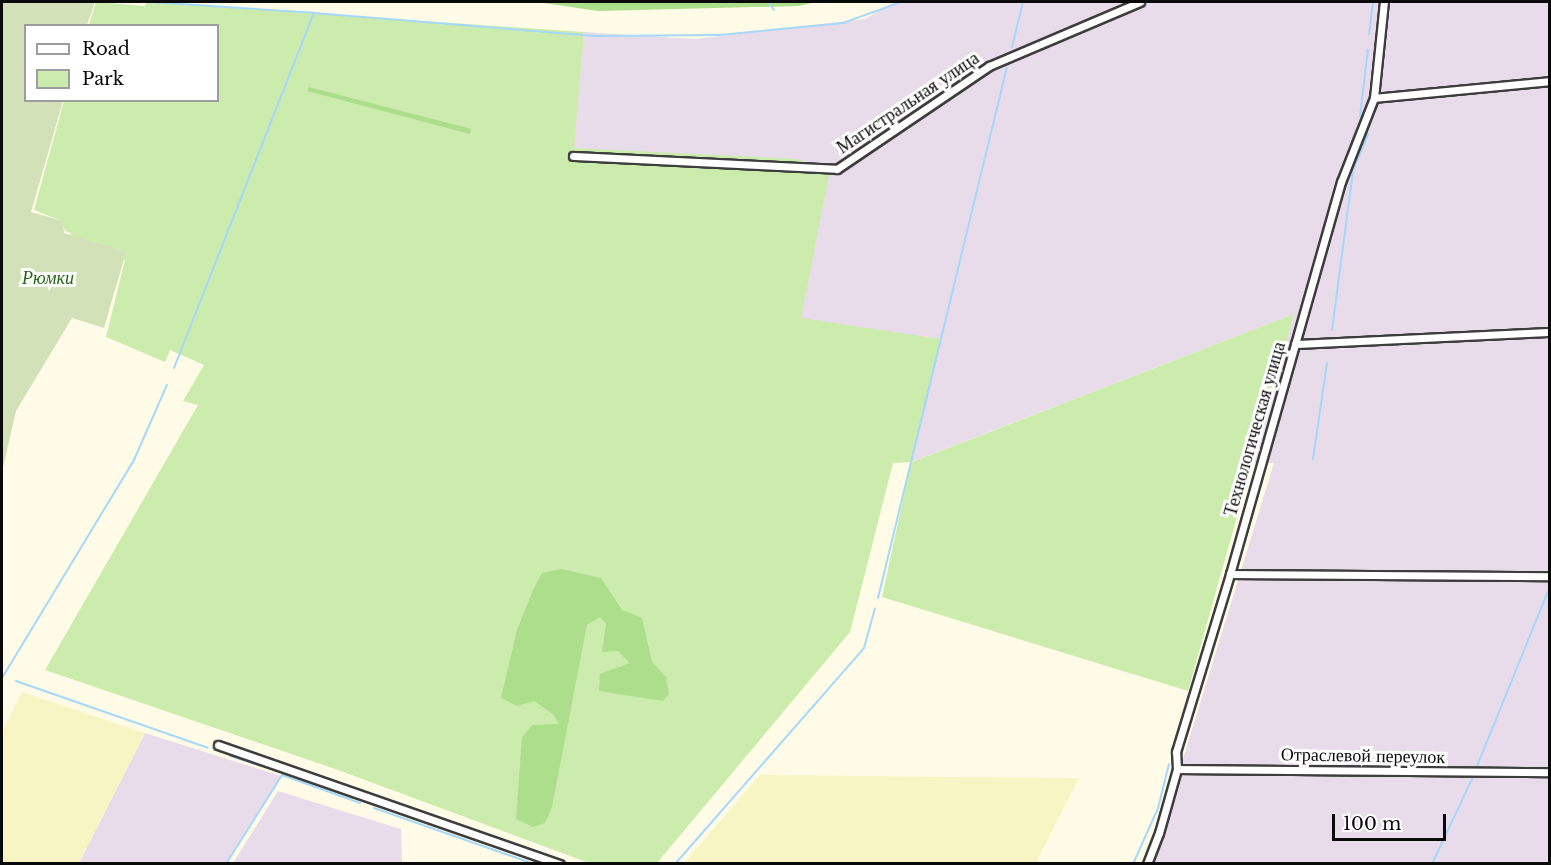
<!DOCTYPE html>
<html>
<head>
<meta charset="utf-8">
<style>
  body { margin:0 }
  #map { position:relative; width:1551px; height:865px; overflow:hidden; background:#fffbe6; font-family:"Libre Baskerville",serif }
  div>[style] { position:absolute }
  .industrial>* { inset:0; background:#e9dcea }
  .farmland>* { inset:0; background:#f7f5c4 }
  .green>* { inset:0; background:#cbecad }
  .forest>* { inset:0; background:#adde8c }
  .cemetery>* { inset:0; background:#d2e1b7 }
  .stream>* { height:2px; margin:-1px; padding:0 1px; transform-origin:1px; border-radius:1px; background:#a6d8fb }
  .roads { filter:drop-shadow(2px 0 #3d3d3d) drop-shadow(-2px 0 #3d3d3d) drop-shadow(0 2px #3d3d3d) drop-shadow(0 -2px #3d3d3d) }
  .minor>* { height:7px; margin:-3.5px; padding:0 3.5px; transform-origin:3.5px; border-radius:3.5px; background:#fff }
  span { translate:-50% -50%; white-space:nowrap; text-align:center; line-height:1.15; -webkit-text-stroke:6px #fff; paint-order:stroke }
  .street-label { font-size:18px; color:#0a0a0a }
  .park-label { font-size:18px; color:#236516; font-style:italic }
  .frame { position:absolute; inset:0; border:3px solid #0a0a0a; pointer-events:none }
  .legend { position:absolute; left:24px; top:24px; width:195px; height:78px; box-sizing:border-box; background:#fff; border:2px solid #9d9d9d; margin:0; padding:8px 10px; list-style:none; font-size:18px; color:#0a0a0a }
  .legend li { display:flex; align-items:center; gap:12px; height:30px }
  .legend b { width:30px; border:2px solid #9d9d9d }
  .scale { position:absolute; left:1332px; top:814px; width:114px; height:27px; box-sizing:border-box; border:3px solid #0a0a0a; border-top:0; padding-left:8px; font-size:18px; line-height:21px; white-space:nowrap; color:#0a0a0a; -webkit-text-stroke:4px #fff; paint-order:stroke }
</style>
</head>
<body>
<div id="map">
  <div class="industrial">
    <i style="clip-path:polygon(894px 2px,1549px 2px,1549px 863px,1151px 863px,1274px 463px,1250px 463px,1294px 314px,911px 462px,801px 318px,685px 155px,573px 148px,584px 32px,695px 39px,865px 19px)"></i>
    <i style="clip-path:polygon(145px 733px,281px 776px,226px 863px,79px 863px)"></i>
    <i style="clip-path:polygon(278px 791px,401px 829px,402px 863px,233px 863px)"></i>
  </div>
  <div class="farmland">
    <i style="clip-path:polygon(22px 692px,145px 733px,79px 863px,2px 863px,2px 732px)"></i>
    <i style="clip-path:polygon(760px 775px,1079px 778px,1036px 863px,684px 863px)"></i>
  </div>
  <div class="green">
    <i style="clip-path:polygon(96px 2px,145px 6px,147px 2px,584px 32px,574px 148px,799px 159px,829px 175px,801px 318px,940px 339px,912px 462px,1294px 314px,1188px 691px,882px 597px,911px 462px,893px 463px,850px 632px,657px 863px,589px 863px,338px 770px,45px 670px,198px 405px,183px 401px,204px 365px,170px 350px,165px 362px,106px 337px,125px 260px,68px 242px,71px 233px,65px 231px,62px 221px,34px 210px,64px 101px,218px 100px,218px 26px,89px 25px)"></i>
  </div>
  <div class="forest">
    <i style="clip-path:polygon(537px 2px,816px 2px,799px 6px,598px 11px)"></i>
    <i style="clip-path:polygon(309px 87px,471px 129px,470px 134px,307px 91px)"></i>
    <i style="clip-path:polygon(561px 569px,601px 578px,622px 610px,642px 618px,652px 662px,666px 677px,669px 694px,663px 701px,599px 691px,600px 674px,630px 663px,618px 651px,602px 652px,606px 624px,600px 617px,587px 625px,552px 807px,545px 823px,533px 827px,516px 819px,522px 737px,532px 725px,559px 724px,553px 714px,534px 701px,517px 706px,501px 698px,517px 630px,533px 590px,542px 573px)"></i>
  </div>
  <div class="cemetery">
    <i style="clip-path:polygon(2px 2px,95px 2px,87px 25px,26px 26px,26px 100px,63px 101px,31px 212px,63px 221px,64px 233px,126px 252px,104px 328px,72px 318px,16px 411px,2px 472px)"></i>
  </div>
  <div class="stream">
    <i style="left:150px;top:2px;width:164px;rotate:3.8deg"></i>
    <i style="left:768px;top:2px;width:10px;rotate:53deg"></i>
    <i style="left:1369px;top:34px;width:32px;rotate:-83deg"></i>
    <i style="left:1012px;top:47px;width:46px;rotate:-76.3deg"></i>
    <i style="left:1360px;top:116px;width:67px;rotate:-83.2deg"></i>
    <i style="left:1332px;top:330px;width:161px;rotate:-82.5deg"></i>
    <i style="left:1353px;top:170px;width:39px;rotate:-67deg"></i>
    <i style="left:174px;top:368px;width:382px;rotate:-68.5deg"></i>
    <i style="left:314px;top:13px;width:282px;rotate:4.7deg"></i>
    <i style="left:595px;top:36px;width:124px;rotate:-0.5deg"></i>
    <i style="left:719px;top:35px;width:125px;rotate:-5.5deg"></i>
    <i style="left:843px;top:23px;width:62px;rotate:-19.9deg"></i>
    <i style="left:1313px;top:459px;width:97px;rotate:-81.7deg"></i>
    <i style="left:878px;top:598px;width:546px;rotate:-76.35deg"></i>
    <i style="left:2px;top:678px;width:255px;rotate:-58.8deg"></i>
    <i style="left:134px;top:460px;width:82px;rotate:-66.3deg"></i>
    <i style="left:16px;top:681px;width:203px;rotate:19.2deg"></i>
    <i style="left:230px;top:756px;width:32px;rotate:18deg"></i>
    <i style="left:1477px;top:766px;width:194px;rotate:-67.9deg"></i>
    <i style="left:374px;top:808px;width:170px;rotate:19.3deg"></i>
    <i style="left:226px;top:864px;width:105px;rotate:-57.8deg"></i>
    <i style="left:282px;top:775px;width:83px;rotate:19.7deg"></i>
    <i style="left:675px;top:864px;width:287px;rotate:-48.8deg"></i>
    <i style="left:864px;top:648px;width:41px;rotate:-74.6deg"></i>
    <i style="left:1133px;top:864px;width:61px;rotate:-65.9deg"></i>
    <i style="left:1158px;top:808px;width:45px;rotate:-76deg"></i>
    <i style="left:1432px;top:864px;width:94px;rotate:-64.8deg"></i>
  </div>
  <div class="roads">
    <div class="minor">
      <i style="left:1374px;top:98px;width:177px;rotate:-5.5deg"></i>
      <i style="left:573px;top:156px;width:264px;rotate:2.8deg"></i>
      <i style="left:837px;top:169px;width:184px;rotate:-34.1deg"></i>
      <i style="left:989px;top:66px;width:164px;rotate:-23deg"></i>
      <i style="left:1295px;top:344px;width:255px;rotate:-2.7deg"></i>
      <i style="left:1230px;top:574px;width:320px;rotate:0.4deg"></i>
      <i style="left:218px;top:745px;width:362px;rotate:19.2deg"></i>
      <i style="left:1177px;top:769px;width:373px;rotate:0.5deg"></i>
      <i style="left:1147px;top:864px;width:33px;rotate:-69deg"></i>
      <i style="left:1159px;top:833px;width:66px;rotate:-74.3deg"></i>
      <i style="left:1177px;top:769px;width:17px;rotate:-93deg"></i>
      <i style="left:1176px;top:752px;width:186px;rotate:-73.1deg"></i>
      <i style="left:1230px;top:574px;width:407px;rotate:-74.2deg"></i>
      <i style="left:1341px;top:182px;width:90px;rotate:-68.6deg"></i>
      <i style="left:1374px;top:98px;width:97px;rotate:-84.1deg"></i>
    </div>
  </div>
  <div class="street-label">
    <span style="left:908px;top:103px;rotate:-34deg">Магистральная улица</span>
    <span style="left:1255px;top:429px;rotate:-74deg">Технологическая улица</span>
    <span style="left:1363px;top:756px;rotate:1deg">Отраслевой переулок</span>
  </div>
  <div class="park-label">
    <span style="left:48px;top:278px">Рюмки</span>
  </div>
  <div class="frame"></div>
  <ul class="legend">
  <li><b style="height:8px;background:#fff"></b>Road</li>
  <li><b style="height:16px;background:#cbecad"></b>Park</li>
  </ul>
  <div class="scale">100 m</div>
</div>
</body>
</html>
